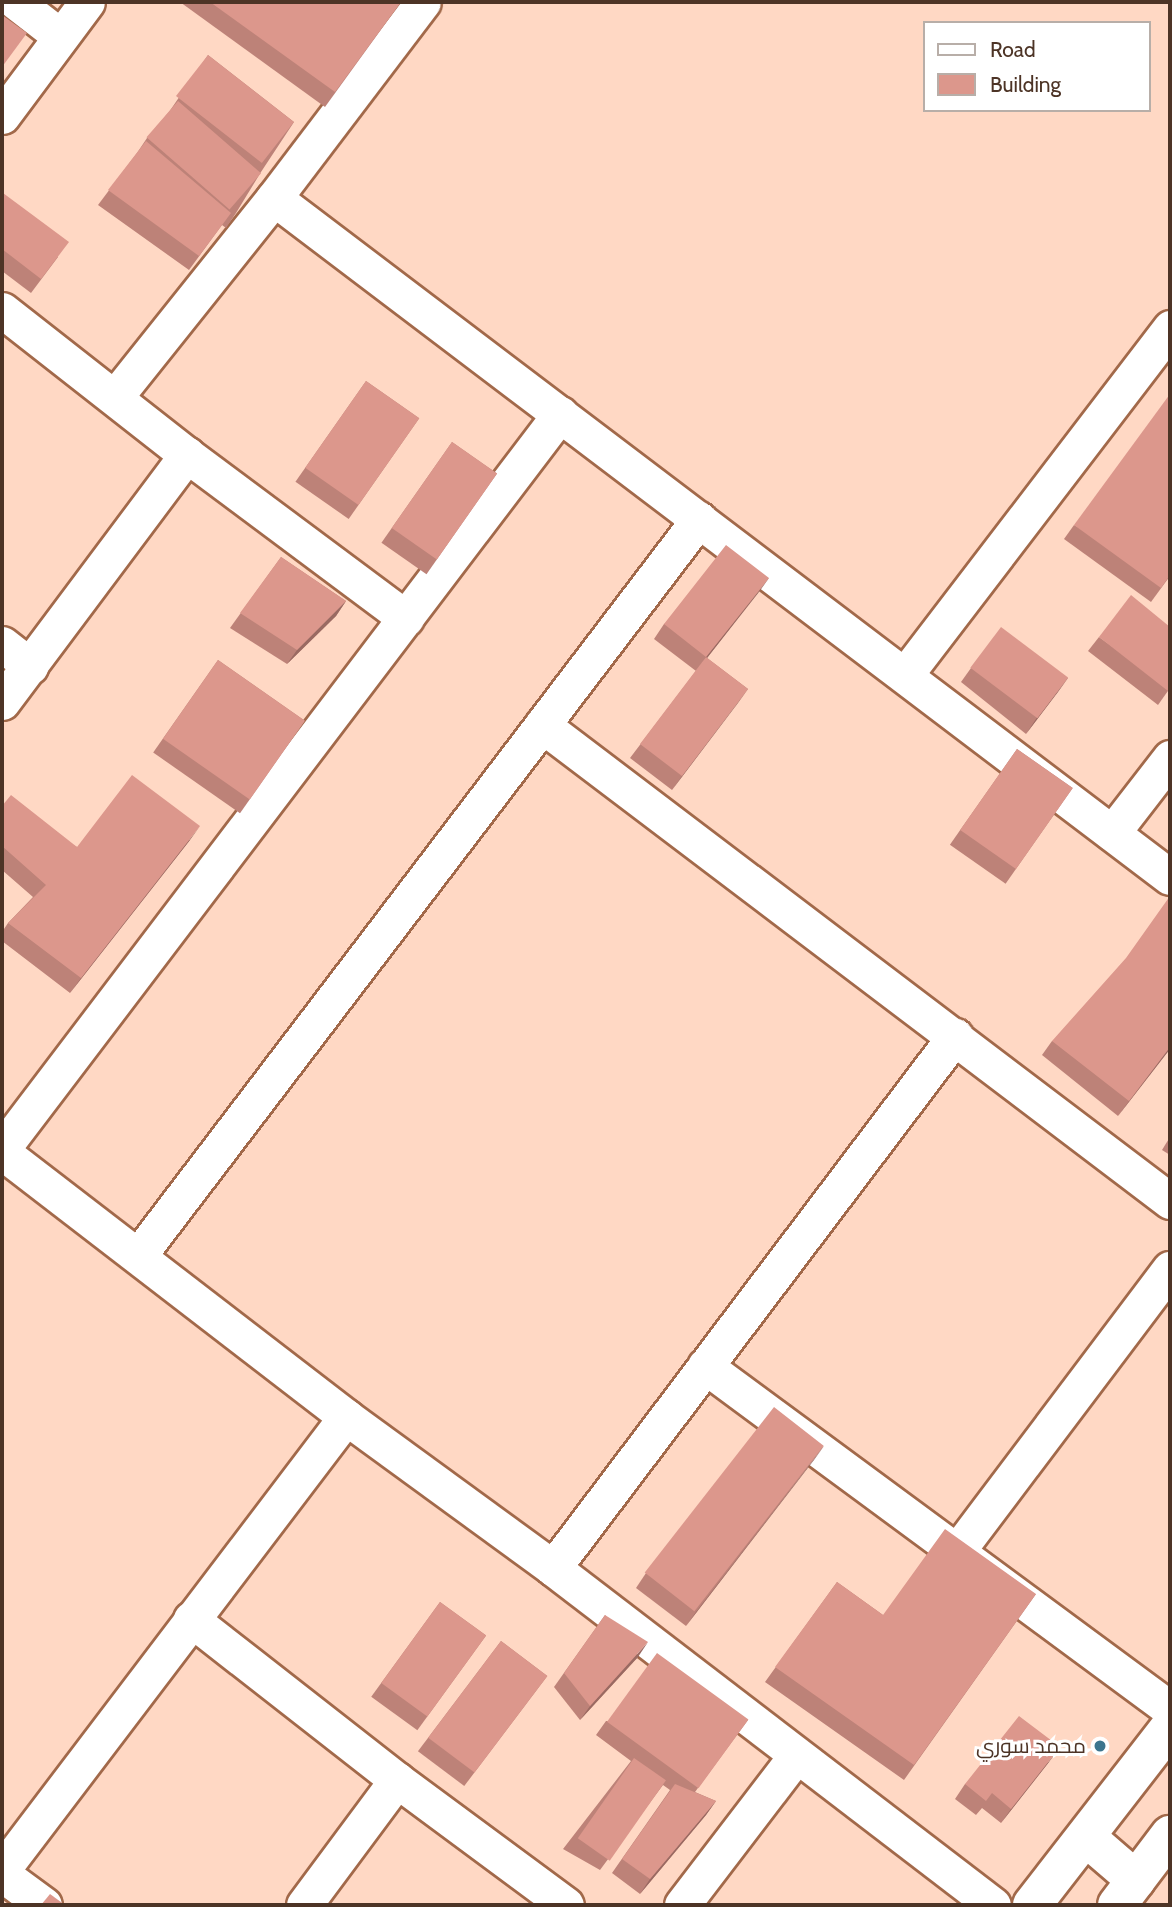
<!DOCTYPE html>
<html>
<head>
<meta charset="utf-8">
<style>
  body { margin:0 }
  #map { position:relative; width:1172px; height:1907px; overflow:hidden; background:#ffd8c4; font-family:Cabin,Cairo,sans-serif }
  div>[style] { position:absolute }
  .roads { filter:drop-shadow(2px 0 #a2694a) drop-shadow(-2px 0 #a2694a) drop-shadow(0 2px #a2694a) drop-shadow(0 -2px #a2694a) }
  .minor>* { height:35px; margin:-17.5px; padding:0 17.5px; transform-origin:17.5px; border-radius:17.5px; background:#fff }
  .tertiary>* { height:38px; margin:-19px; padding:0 19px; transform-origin:19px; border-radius:19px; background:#fff }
  .wall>* { inset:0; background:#bd8278; transform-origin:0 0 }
  .shaded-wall>* { inset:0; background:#9a6a62 }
  .building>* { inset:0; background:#dc978c; transform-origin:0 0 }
  .dots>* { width:19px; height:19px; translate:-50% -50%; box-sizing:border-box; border:4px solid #fff; border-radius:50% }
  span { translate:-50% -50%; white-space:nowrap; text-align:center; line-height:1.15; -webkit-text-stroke:6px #fff; paint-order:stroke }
  .poi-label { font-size:21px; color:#4d3426 }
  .right { translate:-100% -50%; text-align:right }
  .frame { position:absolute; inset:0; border:4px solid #4d3426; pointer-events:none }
  .legend { position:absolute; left:923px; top:21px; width:228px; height:91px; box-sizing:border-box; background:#fff; border:2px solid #b8aea8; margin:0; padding:9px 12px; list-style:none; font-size:21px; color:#4d3426 }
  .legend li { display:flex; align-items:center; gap:14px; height:35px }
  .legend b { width:35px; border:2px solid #b8aea8 }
</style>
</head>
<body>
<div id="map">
  <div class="roads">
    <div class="minor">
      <i style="left:16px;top:2px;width:56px;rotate:37.7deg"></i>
      <i style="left:2px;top:116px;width:142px;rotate:-53.3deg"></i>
      <i style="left:274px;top:198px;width:1124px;rotate:37.16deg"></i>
      <i style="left:2px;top:310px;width:235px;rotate:38.1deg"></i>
      <i style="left:187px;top:455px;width:273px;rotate:36.7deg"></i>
      <i style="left:115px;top:397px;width:255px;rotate:-51.4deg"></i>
      <i style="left:274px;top:198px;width:246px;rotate:-52.8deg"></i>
      <i style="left:2px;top:644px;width:36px;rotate:38deg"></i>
      <i style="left:905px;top:675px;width:437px;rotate:-52.6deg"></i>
      <i style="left:2px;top:702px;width:309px;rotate:-53.2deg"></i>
      <i style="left:542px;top:725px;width:788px;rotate:37.16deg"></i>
      <i style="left:1112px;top:833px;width:95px;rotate:-52.3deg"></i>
      <i style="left:2px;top:1149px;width:923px;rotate:-52.79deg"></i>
      <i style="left:2px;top:1152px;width:434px;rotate:37.6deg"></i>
      <i style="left:346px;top:1417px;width:256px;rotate:36.1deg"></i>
      <i style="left:553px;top:1568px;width:554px;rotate:37.45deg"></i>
      <i style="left:138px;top:1256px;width:926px;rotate:-52.72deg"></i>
      <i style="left:705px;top:1366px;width:578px;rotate:36.41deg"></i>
      <i style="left:958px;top:1550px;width:352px;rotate:-53deg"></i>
      <i style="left:553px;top:1568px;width:667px;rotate:-52.92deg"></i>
      <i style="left:191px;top:1619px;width:261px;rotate:38deg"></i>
      <i style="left:397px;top:1780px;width:210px;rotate:36.5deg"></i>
      <i style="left:2px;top:1870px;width:569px;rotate:-52.79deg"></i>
      <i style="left:2px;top:1874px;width:52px;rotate:36.4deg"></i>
      <i style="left:304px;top:1905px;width:156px;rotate:-53.4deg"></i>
      <i style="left:682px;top:1905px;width:188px;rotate:-52.6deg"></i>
    </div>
    <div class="tertiary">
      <i style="left:1086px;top:1837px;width:66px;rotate:40.7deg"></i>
      <i style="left:1032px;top:1905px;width:225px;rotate:-52.2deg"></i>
      <i style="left:1117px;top:1905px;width:88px;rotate:-52.9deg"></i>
    </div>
  </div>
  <div class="wall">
    <i style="clip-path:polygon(180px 2px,401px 2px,325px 107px)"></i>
    <i style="clip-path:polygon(208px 55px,294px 122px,261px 172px,236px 213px,226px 228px,222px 225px,189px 270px,98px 205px,137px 153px,147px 138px,169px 112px)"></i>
    <i style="clip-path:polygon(2px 195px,58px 257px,31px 293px,2px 271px)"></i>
    <i style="left:366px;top:381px;width:65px;height:123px;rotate:35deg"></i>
    <i style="left:452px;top:442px;width:55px;height:123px;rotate:35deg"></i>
    <i style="clip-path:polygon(1074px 525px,1170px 576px,1151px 602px,1064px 539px)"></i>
    <i style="clip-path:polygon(281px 557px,346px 601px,336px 616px,287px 664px,230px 628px)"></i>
    <i style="clip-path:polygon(769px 578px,707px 658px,748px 689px,672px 790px,630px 758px,696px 671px,654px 639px,664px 624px)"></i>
    <i style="clip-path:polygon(1099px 637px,1170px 688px,1158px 705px,1088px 651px)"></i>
    <i style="left:218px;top:660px;width:106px;height:113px;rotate:35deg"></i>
    <i style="clip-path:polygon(971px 668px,1068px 678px,1026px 734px,961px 682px)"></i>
    <i style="left:1017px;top:749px;width:68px;height:117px;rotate:35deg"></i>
    <i style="clip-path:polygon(2px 806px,77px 847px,190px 840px,70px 993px,2px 941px,2px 932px,8px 923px,33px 897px,2px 870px)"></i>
    <i style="clip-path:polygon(1052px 1041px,1170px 1049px,1118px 1116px,1042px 1055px)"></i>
    <i style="clip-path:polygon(1170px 1137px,1170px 1155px,1162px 1150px)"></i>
    <i style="clip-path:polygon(824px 1446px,686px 1626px,636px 1588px,646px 1573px)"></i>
    <i style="clip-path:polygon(837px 1582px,883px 1615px,1036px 1594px,904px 1780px,765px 1682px)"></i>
    <i style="left:440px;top:1602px;width:57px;height:117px;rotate:36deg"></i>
    <i style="clip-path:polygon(605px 1615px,638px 1657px,580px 1720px,554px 1687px)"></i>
    <i style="left:501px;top:1641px;width:58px;height:138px;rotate:37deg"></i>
    <i style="clip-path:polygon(748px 1720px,695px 1792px,716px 1801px,706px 1815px,640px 1894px,612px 1873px,670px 1790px,663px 1785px,600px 1870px,563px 1849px,631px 1761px,596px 1735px,606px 1721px)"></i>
    <i style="clip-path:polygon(1049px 1762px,1001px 1823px,982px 1808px,976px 1815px,955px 1799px,965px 1784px)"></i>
  </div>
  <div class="shaded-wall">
    <i style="clip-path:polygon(769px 578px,759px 592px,696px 672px,706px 657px)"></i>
    <i style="clip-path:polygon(346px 601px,336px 616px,287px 664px,297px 650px)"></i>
    <i style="clip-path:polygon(1068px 678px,1058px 692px,1026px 734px,1036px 719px)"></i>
    <i style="clip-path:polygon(748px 689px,738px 703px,672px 790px,682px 776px)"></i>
    <i style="clip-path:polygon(200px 826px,190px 840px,70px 993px,81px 978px)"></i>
    <i style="clip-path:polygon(1170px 1047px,1170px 1049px,1118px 1116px,1129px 1101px)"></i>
    <i style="clip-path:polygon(824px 1446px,814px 1460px,686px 1626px,696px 1612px)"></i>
    <i style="clip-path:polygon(648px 1642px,638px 1657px,580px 1720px,590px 1706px)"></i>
    <i style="clip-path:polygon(1060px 1747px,1049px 1762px,1001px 1823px,1011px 1809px)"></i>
    <i style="clip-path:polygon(716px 1801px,706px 1815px,640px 1894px,650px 1879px)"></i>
  </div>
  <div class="building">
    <i style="clip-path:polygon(210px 2px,401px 2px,335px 92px)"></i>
    <i style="clip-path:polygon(2px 15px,27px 33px,2px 67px)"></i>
    <i style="left:208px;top:55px;width:109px;height:52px;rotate:38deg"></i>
    <i style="left:178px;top:101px;width:110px;height:48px;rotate:41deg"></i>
    <i style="clip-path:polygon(146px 141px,231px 213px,199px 256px,108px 190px)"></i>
    <i style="clip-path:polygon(3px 193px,69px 242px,41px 279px,2px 249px,2px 195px)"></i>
    <i style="left:366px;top:381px;width:65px;height:106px;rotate:35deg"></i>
    <i style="clip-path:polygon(1170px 394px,1170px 575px,1161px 588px,1074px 525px)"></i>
    <i style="left:452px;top:442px;width:55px;height:105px;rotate:35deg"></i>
    <i style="clip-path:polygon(726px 545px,769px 578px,706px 657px,748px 689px,682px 776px,640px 744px,706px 657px,664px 624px)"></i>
    <i style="clip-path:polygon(281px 557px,346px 601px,297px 650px,240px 613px)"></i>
    <i style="clip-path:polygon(1131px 595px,1170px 627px,1170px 688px,1168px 691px,1099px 637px)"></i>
    <i style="left:1001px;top:627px;width:84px;height:51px;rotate:37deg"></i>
    <i style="left:218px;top:660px;width:106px;height:96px;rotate:35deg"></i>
    <i style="left:1017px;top:749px;width:68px;height:99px;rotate:35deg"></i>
    <i style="clip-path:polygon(132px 775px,200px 826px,81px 978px,8px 923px,46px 885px,2px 846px,2px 806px,11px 795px,77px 847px)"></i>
    <i style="clip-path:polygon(1170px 896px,1170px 1047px,1129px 1101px,1052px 1041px,1126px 958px)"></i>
    <i style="left:774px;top:1407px;width:63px;height:210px;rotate:38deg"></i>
    <i style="clip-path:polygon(945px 1529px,1036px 1594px,914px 1765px,775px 1667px,837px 1582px,883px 1615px)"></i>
    <i style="left:440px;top:1602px;width:57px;height:100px;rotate:36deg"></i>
    <i style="clip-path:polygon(605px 1615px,648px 1642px,590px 1706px,564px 1673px)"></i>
    <i style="left:501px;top:1641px;width:58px;height:121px;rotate:37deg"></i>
    <i style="left:657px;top:1653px;width:113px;height:85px;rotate:36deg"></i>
    <i style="clip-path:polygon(1019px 1716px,1060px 1747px,1011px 1809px,992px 1793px,986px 1801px,965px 1784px)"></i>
    <i style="left:634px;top:1758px;width:39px;height:98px;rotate:35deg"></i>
    <i style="clip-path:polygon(675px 1784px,716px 1801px,650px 1879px,622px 1859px)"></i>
    <i style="clip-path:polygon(50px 1894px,65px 1905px,41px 1905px)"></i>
  </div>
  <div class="dots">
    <i style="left:1100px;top:1746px;background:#3c758e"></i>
  </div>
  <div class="poi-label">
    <span class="right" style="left:1086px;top:1746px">محمد سوري</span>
  </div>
  <div class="frame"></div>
  <ul class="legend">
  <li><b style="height:9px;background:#fff"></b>Road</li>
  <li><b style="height:19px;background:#dc978c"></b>Building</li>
  </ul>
</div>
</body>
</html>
